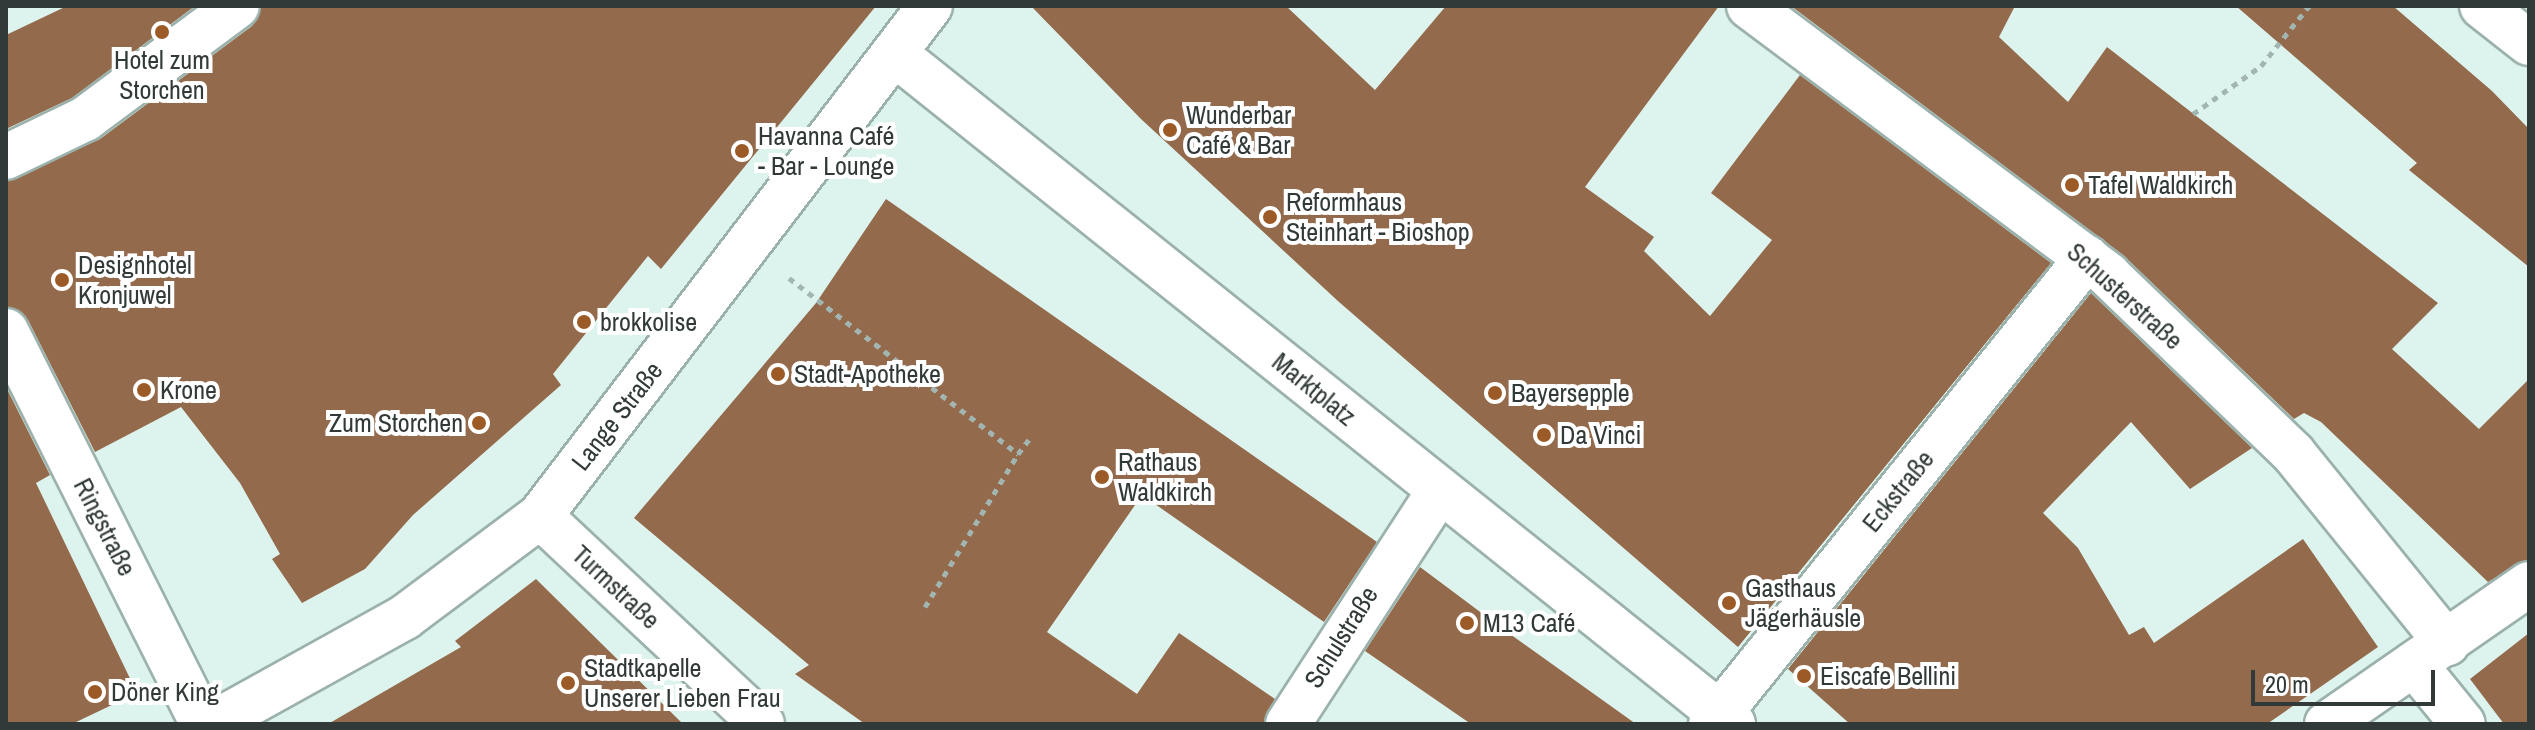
<!DOCTYPE html>
<html>
<head>
<meta charset="utf-8">
<style>
  body { margin:0 }
  #map { position:relative; width:2535px; height:730px; overflow:hidden; background:#ddf4ee; font-family:"Archivo Narrow",sans-serif }
  div>[style] { position:absolute }
  .building>* { inset:0; background:#946a4c }
  .path>* { height:5px; margin-top:-2.5px; transform-origin:0; background:repeating-linear-gradient(90deg,#a2b5b0 0 6px,transparent 0 12px) }
  .roads { filter:drop-shadow(2px 0 #9bb1ac) drop-shadow(-2px 0 #9bb1ac) drop-shadow(0 2px #9bb1ac) drop-shadow(0 -2px #9bb1ac) }
  .minor>* { height:44px; margin:-22px; padding:0 22px; transform-origin:22px; border-radius:22px; background:#fff }
  .dots>* { width:22px; height:22px; translate:-50% -50%; box-sizing:border-box; border:4px solid #fff; border-radius:50% }
  span { translate:-50% -50%; white-space:nowrap; text-align:center; line-height:1.15; -webkit-text-stroke:8px #fff; paint-order:stroke }
  .poi-label { font-size:26px; color:#313a38 }
  .left { translate:0 -50%; text-align:left }
  .right { translate:-100% -50%; text-align:right }
  .street-label { font-size:26px; color:#313a38 }
  .frame { position:absolute; inset:0; border:8px solid #313a38; pointer-events:none }
  .scale { position:absolute; left:2251px; top:670px; width:184px; height:36px; box-sizing:border-box; border:4px solid #313a38; border-top:0; padding-left:10px; font-size:24px; line-height:28px; white-space:nowrap; color:#313a38; -webkit-text-stroke:6px #fff; paint-order:stroke }
</style>
</head>
<body>
<div id="map">
  <div class="building">
    <i style="clip-path:polygon(67px 6px,195px 6px,72px 98px,6px 129px,6px 35px)"></i>
    <i style="clip-path:polygon(262px 6px,876px 6px,661px 269px,648px 256px,553px 374px,561px 385px,413px 515px,365px 569px,302px 603px,272px 559px,280px 554px,240px 483px,181px 407px,95px 452px,28px 320px,6px 306px,6px 182px,100px 139px,252px 26px)"></i>
    <i style="clip-path:polygon(1031px 6px,1286px 6px,1375px 90px,1446px 6px,1719px 6px,1585px 187px,1654px 237px,1644px 251px,1710px 316px,1772px 240px,1711px 193px,1800px 75px,2051px 263px,1738px 647px,1339px 302px,1141px 119px)"></i>
    <i style="clip-path:polygon(1791px 6px,2015px 6px,1999px 37px,2068px 102px,2107px 47px,2438px 303px,2392px 349px,2479px 429px,2529px 379px,2529px 559px,2488px 582px,2321px 422px,2304px 413px,2294px 419px,2123px 255px)"></i>
    <i style="clip-path:polygon(2236px 6px,2393px 6px,2492px 91px,2529px 129px,2529px 267px,2409px 170px,2417px 163px)"></i>
    <i style="clip-path:polygon(886px 199px,1377px 542px,1324px 622px,1142px 495px,1047px 632px,1137px 694px,1179px 633px,1275px 699px,1263px 724px,865px 724px,795px 674px,809px 665px,634px 518px,816px 303px)"></i>
    <i style="clip-path:polygon(2091px 293px,2252px 448px,2190px 489px,2131px 422px,2043px 513px,2078px 548px,2129px 635px,2144px 627px,2154px 643px,2303px 539px,2378px 647px,2267px 724px,1850px 724px,1788px 669px)"></i>
    <i style="clip-path:polygon(6px 387px,50px 475px,36px 483px,137px 693px,72px 724px,6px 724px)"></i>
    <i style="clip-path:polygon(1420px 567px,1503px 629px,1636px 724px,1471px 724px,1365px 651px)"></i>
    <i style="clip-path:polygon(536px 579px,683px 724px,328px 724px,461px 647px,455px 641px)"></i>
    <i style="clip-path:polygon(2529px 633px,2529px 724px,2504px 724px,2470px 679px)"></i>
  </div>
  <div class="path">
    <i style="left:2193px;top:114px;width:83px;rotate:-35.2deg"></i>
    <i style="left:2261px;top:66px;width:77px;rotate:-51.3deg"></i>
    <i style="left:789px;top:278px;width:289px;rotate:37.5deg"></i>
    <i style="left:1018px;top:454px;width:21px;rotate:-53deg"></i>
    <i style="left:925px;top:607px;width:179px;rotate:-58.7deg"></i>
  </div>
  <div class="roads">
    <div class="minor">
      <i style="left:1749px;top:6px;width:449px;rotate:36.8deg"></i>
      <i style="left:2108px;top:275px;width:257px;rotate:43.9deg"></i>
      <i style="left:2293px;top:453px;width:245px;rotate:51deg"></i>
      <i style="left:2482px;top:6px;width:60px;rotate:38.2deg"></i>
      <i style="left:895px;top:54px;width:1073px;rotate:38.64deg"></i>
      <i style="left:6px;top:157px;width:88px;rotate:-25.7deg"></i>
      <i style="left:85px;top:119px;width:189px;rotate:-36.6deg"></i>
      <i style="left:6px;top:331px;width:440px;rotate:63.4deg"></i>
      <i style="left:540px;top:516px;width:304px;rotate:43.1deg"></i>
      <i style="left:2414px;top:664px;width:77px;rotate:50.8deg"></i>
      <i style="left:212px;top:724px;width:221px;rotate:-29deg"></i>
      <i style="left:405px;top:617px;width:169px;rotate:-36.8deg"></i>
      <i style="left:540px;top:516px;width:642px;rotate:-52.59deg"></i>
      <i style="left:1288px;top:724px;width:279px;rotate:-57deg"></i>
      <i style="left:1711px;top:724px;width:599px;rotate:-51.1deg"></i>
      <i style="left:2327px;top:724px;width:246px;rotate:-34.7deg"></i>
    </div>
  </div>
  <div class="dots">
    <i style="left:162px;top:32px;background:#9c5a26"></i>
    <i style="left:1170px;top:130px;background:#9c5a26"></i>
    <i style="left:742px;top:151px;background:#9c5a26"></i>
    <i style="left:2072px;top:185px;background:#9c5a26"></i>
    <i style="left:1270px;top:217px;background:#9c5a26"></i>
    <i style="left:62px;top:280px;background:#9c5a26"></i>
    <i style="left:584px;top:322px;background:#9c5a26"></i>
    <i style="left:778px;top:374px;background:#9c5a26"></i>
    <i style="left:144px;top:390px;background:#9c5a26"></i>
    <i style="left:1495px;top:393px;background:#9c5a26"></i>
    <i style="left:479px;top:423px;background:#9c5a26"></i>
    <i style="left:1544px;top:435px;background:#9c5a26"></i>
    <i style="left:1102px;top:477px;background:#9c5a26"></i>
    <i style="left:1729px;top:603px;background:#9c5a26"></i>
    <i style="left:1467px;top:623px;background:#9c5a26"></i>
    <i style="left:1804px;top:676px;background:#9c5a26"></i>
    <i style="left:568px;top:683px;background:#9c5a26"></i>
    <i style="left:95px;top:692px;background:#9c5a26"></i>
  </div>
  <div class="poi-label">
    <span style="left:162px;top:75px">Hotel zum<br>Storchen</span>
    <span class="left" style="left:1186px;top:130px">Wunderbar<br>Café &amp; Bar</span>
    <span class="left" style="left:758px;top:151px">Havanna Café<br>- Bar - Lounge</span>
    <span class="left" style="left:2088px;top:185px">Tafel Waldkirch</span>
    <span class="left" style="left:1286px;top:217px">Reformhaus<br>Steinhart - Bioshop</span>
    <span class="left" style="left:78px;top:280px">Designhotel<br>Kronjuwel</span>
    <span class="left" style="left:600px;top:322px">brokkolise</span>
    <span class="left" style="left:794px;top:374px">Stadt-Apotheke</span>
    <span class="left" style="left:160px;top:390px">Krone</span>
    <span class="left" style="left:1511px;top:393px">Bayersepple</span>
    <span class="right" style="left:463px;top:423px">Zum Storchen</span>
    <span class="left" style="left:1560px;top:435px">Da Vinci</span>
    <span class="left" style="left:1118px;top:477px">Rathaus<br>Waldkirch</span>
    <span class="left" style="left:1745px;top:603px">Gasthaus<br>Jägerhäusle</span>
    <span class="left" style="left:1483px;top:623px">M13 Café</span>
    <span class="left" style="left:584px;top:683px">Stadtkapelle<br>Unserer Lieben Frau</span>
    <span class="left" style="left:1820px;top:676px">Eiscafe Bellini</span>
    <span class="left" style="left:111px;top:692px">Döner King</span>
  </div>
  <div class="street-label">
    <span style="left:2125px;top:296px;rotate:42deg">Schusterstraße</span>
    <span style="left:1314px;top:389px;rotate:39deg">Marktplatz</span>
    <span style="left:617px;top:416px;rotate:-52deg">Lange Straße</span>
    <span style="left:1898px;top:491px;rotate:-51deg">Eckstraße</span>
    <span style="left:105px;top:527px;rotate:63deg">Ringstraße</span>
    <span style="left:616px;top:587px;rotate:43deg">Turmstraße</span>
    <span style="left:1341px;top:637px;rotate:-58deg">Schulstraße</span>
  </div>
  <div class="frame"></div>
  <div class="scale">20 m</div>
</div>
</body>
</html>
